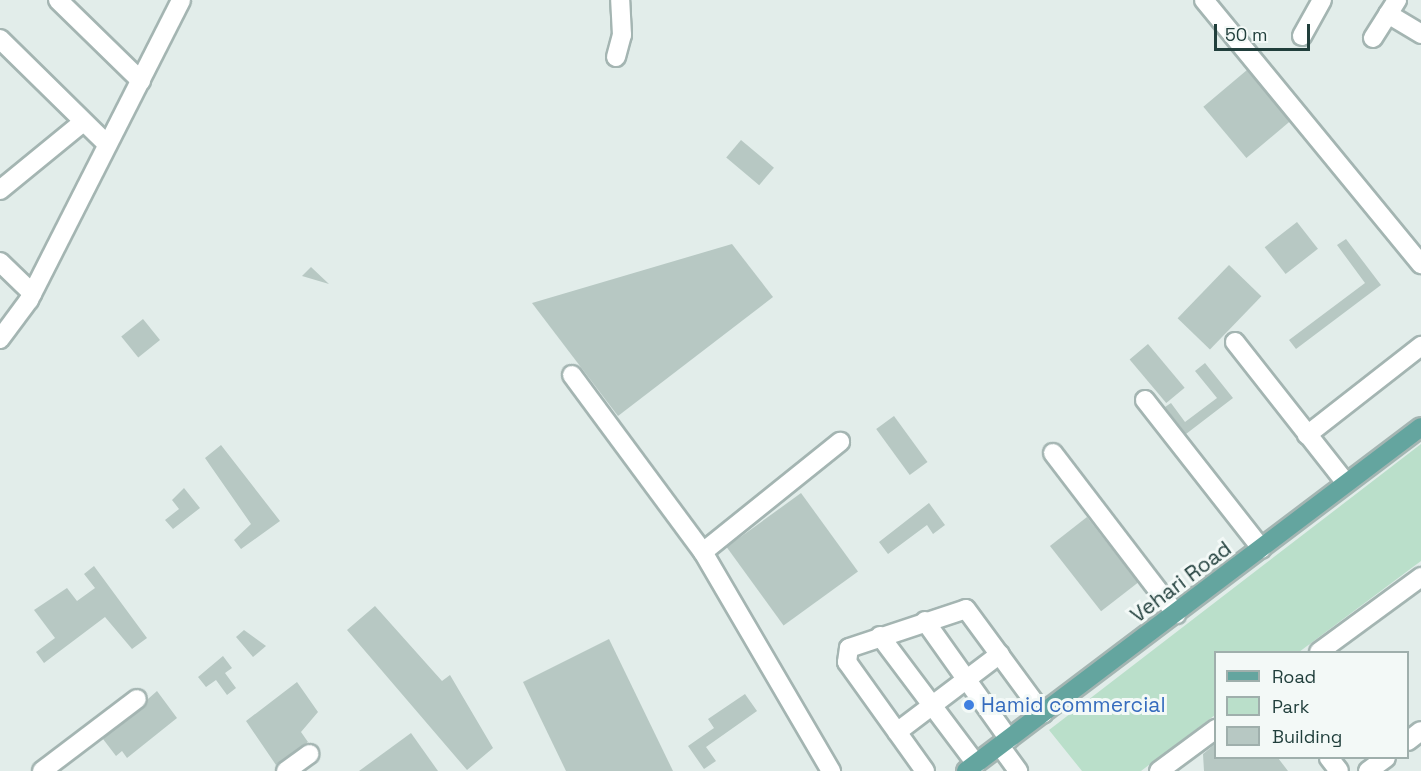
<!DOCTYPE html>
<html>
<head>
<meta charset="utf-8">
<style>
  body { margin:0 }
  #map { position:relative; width:1421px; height:771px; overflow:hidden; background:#e2edea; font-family:"Space Grotesk",sans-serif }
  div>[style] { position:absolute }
  .green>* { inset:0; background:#badfca }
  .building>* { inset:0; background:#b7c8c3; transform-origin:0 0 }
  .roads { filter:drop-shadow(2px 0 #a4b5b2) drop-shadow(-2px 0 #a4b5b2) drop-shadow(0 2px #a4b5b2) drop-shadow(0 -2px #a4b5b2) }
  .minor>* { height:18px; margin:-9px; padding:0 9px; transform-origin:9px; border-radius:9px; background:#fff }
  .major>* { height:18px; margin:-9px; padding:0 9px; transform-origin:9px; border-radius:9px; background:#64a59f }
  .dots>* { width:16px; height:16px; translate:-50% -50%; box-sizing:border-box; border:3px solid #f3f9f7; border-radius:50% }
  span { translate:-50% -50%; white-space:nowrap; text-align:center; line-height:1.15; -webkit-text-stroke:6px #f3f9f7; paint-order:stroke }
  .street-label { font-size:21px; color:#213f3c }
  .shop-label { font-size:21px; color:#366cbe }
  .left { translate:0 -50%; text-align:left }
  .legend { position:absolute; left:1214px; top:651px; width:195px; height:108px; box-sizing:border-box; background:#f3f9f7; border:2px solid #9fafac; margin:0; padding:8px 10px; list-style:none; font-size:18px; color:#213f3c }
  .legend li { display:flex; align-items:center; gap:12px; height:30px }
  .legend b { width:30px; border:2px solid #9fafac }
  .scale { position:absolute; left:1214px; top:24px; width:96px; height:27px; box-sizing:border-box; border:3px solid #213f3c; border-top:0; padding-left:8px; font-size:18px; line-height:21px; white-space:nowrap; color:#213f3c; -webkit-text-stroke:4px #f3f9f7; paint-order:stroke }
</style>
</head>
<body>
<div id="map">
  <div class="green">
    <i style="clip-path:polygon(1421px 444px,1421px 561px,1299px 652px,1216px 652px,1215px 715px,1141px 771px,1082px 771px,1049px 730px)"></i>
  </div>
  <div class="building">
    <i style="left:1247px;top:70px;width:67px;height:57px;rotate:50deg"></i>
    <i style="left:741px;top:140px;width:43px;height:23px;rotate:40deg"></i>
    <i style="left:1297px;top:222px;width:34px;height:41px;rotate:52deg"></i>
    <i style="clip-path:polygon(1346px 239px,1381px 285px,1296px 349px,1289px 340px,1365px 283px,1337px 245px)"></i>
    <i style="clip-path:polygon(732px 244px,773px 297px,618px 416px,532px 303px)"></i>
    <i style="left:1229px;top:265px;width:45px;height:74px;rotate:44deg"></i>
    <i style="clip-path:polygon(311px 267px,329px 284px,302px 276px)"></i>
    <i style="left:143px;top:319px;width:27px;height:28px;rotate:51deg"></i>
    <i style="left:1148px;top:344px;width:57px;height:24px;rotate:50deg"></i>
    <i style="clip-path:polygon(1205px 363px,1233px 398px,1186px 434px,1165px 407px,1171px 403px,1185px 422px,1217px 398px,1195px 371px)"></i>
    <i style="left:894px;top:416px;width:57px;height:22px;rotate:54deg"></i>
    <i style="clip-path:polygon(221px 445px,280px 521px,241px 549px,234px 540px,251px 524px,205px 458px)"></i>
    <i style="clip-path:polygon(184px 488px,200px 508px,173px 529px,165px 520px,179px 509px,172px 500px)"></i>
    <i style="left:801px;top:493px;width:97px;height:92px;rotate:54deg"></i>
    <i style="clip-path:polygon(929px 503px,945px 525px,933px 534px,927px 525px,888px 554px,879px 542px)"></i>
    <i style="left:1087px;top:517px;width:83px;height:47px;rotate:52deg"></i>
    <i style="clip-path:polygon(94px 566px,147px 638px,132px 649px,105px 617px,44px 663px,36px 652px,55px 638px,34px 610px,67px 588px,77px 601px,95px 588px,84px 574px)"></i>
    <i style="clip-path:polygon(375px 606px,442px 681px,450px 675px,493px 748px,467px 770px,347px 630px)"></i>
    <i style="clip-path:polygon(244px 630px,266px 646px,253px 657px,236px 637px)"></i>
    <i style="clip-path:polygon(609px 639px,673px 771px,566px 771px,523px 682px)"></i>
    <i style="clip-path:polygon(223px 656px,232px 668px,225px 673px,236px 688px,227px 695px,216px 680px,206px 687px,198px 677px)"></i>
    <i style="clip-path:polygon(297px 682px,318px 712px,301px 732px,308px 742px,276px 765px,246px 721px)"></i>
    <i style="clip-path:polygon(157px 691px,177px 718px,127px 758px,122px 751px,116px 756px,103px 739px)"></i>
    <i style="clip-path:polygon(745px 694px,757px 711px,706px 747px,716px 761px,704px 769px,688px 746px,714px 728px,708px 719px)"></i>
    <i style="clip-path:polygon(411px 733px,438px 771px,359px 771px)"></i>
    <i style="clip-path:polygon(1215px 744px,1215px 758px,1278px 758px,1288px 771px,1204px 771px,1203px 754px)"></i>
  </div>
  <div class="roads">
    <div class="minor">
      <i style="left:58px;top:0;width:116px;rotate:44.3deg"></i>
      <i style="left:1204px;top:0;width:342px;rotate:50.6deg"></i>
      <i style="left:1388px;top:14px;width:39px;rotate:31deg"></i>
      <i style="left:1302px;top:36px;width:41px;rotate:-60.9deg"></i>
      <i style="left:1373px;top:38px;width:45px;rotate:-57.7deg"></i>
      <i style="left:0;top:39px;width:150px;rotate:44.5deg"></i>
      <i style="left:616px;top:57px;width:23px;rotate:-75deg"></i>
      <i style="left:622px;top:35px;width:35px;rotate:-93deg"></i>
      <i style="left:0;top:190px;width:107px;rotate:-39.3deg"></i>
      <i style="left:0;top:262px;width:45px;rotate:44.1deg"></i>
      <i style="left:0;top:339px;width:49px;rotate:-53.4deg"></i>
      <i style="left:29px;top:300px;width:336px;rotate:-63.1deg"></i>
      <i style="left:1235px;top:342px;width:179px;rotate:51.8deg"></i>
      <i style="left:572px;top:375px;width:220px;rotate:53.5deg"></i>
      <i style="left:703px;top:552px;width:254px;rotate:59.7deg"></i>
      <i style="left:1145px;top:400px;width:189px;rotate:51.9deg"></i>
      <i style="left:1307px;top:435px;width:145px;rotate:-38deg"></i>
      <i style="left:1053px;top:453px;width:203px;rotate:52.6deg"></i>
      <i style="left:703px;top:552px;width:176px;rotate:-38.8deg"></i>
      <i style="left:925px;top:621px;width:145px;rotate:54.6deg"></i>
      <i style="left:880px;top:636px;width:160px;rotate:53.1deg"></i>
      <i style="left:1319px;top:652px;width:127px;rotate:-36.3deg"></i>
      <i style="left:897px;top:732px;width:129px;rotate:-37.1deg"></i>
      <i style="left:1408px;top:741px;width:16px;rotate:-38deg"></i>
      <i style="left:1000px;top:746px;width:31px;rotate:54deg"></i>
      <i style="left:1329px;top:758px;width:16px;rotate:52deg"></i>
      <i style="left:42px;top:771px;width:119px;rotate:-37.2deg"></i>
      <i style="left:286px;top:771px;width:29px;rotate:-36deg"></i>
      <i style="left:925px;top:771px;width:134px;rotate:-125.6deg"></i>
      <i style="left:847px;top:662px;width:14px;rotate:-82deg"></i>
      <i style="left:849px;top:648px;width:123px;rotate:-18.4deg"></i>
      <i style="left:966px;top:609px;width:130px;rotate:53.7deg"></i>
      <i style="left:1159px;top:771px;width:71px;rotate:-36.4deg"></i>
      <i style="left:1368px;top:771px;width:22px;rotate:-36deg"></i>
    </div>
    <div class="major">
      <i style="left:966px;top:771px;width:570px;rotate:-37.09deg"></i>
    </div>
  </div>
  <div class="dots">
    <i style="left:969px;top:705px;background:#3f7fe0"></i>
  </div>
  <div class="street-label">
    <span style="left:1181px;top:582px;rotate:-37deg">Vehari Road</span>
  </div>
  <div class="shop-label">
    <span class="left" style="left:981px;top:705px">Hamid commercial</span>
  </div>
  <ul class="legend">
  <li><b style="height:8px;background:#64a59f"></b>Road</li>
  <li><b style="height:16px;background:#badfca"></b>Park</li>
  <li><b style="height:16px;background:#b7c8c3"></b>Building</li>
  </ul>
  <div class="scale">50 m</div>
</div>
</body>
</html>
